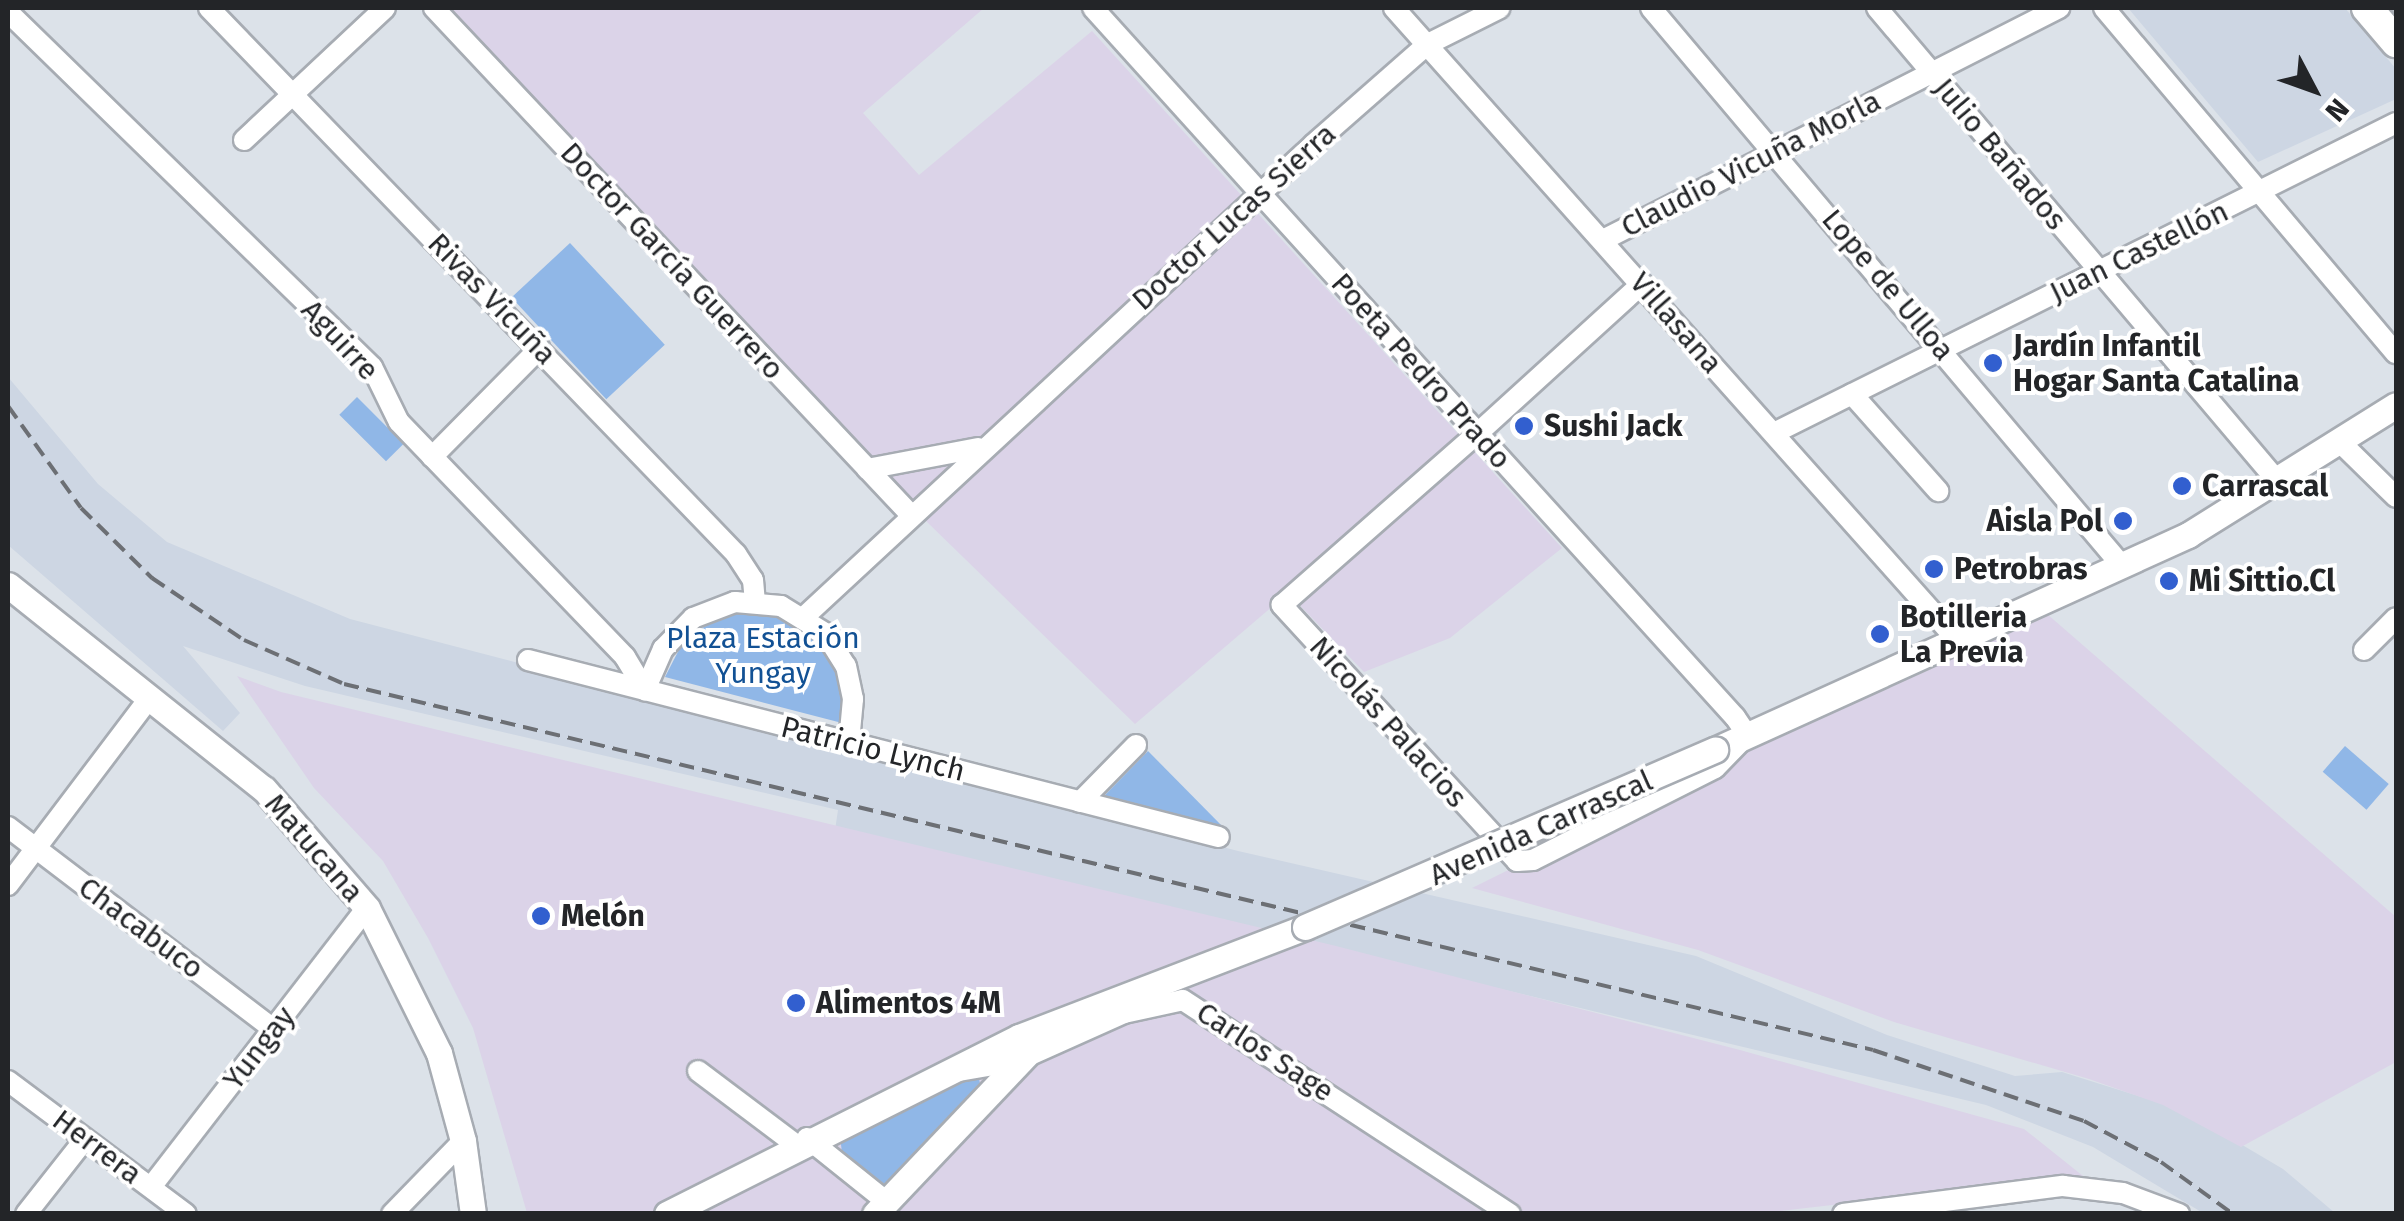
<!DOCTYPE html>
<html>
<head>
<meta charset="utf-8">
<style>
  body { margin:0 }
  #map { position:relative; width:2404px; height:1221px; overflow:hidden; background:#dce2e9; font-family:"Fira Sans",sans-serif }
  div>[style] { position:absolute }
  .built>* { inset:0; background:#cdd6e3 }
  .industrial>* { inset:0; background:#dbd3e8 }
  .green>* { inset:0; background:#90b7e7; transform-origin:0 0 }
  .highway-tunnel>* { height:30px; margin-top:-15px; transform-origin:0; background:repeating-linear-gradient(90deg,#b7bcc2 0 30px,transparent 0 45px) }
  .roads { filter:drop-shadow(2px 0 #a7acb3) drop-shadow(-2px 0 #a7acb3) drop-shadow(0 2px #a7acb3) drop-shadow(0 -2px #a7acb3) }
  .minor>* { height:20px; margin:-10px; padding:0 10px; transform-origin:10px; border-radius:10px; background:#fff }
  .major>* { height:25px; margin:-12.5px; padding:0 12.5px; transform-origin:12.5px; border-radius:12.5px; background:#fff }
  .highway>* { height:30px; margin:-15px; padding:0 15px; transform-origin:15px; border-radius:15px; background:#fff }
  .rail>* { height:4px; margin-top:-2px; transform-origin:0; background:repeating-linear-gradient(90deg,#6c6f74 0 15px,transparent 0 23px) }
  .bridges { filter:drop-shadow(2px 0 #a7acb3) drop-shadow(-2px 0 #a7acb3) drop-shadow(0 2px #a7acb3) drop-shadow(0 -2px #a7acb3) }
  .major-bridge>* { height:25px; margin:-12.5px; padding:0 12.5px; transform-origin:12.5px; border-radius:12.5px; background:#fff }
  .dots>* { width:28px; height:28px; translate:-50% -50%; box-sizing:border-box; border:5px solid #fff; border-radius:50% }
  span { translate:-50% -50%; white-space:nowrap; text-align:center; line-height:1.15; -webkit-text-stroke:8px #fff; paint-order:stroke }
  .street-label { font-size:30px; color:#232528 }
  .poi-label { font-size:30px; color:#232528; font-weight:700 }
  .left { translate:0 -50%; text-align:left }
  .right { translate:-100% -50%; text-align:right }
  .park-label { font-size:30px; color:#125194 }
  .frame { position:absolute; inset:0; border:10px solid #232528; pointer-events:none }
  .north { position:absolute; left:2264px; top:40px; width:100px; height:100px; -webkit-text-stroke:8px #fff; paint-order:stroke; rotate:131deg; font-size:28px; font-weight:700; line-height:40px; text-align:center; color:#232528 }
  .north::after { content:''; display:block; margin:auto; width:35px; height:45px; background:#232528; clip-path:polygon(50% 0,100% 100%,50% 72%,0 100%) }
</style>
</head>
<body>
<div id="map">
  <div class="built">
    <i style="clip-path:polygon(2128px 8px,2345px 8px,2396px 69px,2396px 99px,2258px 162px)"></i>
    <i style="clip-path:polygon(8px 377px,98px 484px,167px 542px,350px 619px,1238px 851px,1696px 956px,1887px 1035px,2015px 1076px,2062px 1072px,2183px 1110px,2283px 1169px,2335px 1213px,2203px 1213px,2093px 1147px,1986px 1105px,835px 830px,838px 810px,305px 686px,183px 646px,240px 713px,223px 731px,8px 545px)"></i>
  </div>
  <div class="industrial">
    <i style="clip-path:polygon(447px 8px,984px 8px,863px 113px,919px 175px,1092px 31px,1562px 548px,1450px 638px,1364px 672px,1288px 593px,1135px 724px,927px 522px)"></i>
    <i style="clip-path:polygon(2039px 607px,2396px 917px,2396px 1062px,2241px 1147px,2163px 1105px,2089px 1079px,1894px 1022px,1698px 950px,1472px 888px)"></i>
    <i style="clip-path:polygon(237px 676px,281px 692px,1336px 946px,1740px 1050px,2024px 1129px,2083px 1176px,1755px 1214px,527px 1213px,473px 1028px,428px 938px,383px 861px,314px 788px)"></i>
  </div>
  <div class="green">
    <i style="left:570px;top:243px;width:139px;height:80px;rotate:47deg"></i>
    <i style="left:357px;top:397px;width:66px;height:25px;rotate:45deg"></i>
    <i style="clip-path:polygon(733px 610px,771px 610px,823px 639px,845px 684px,842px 723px,665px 677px,685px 638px)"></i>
    <i style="left:2345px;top:746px;width:58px;height:34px;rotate:41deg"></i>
    <i style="clip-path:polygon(1148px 751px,1225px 829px,1104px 796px)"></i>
    <i style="clip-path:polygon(978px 1074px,981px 1088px,887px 1186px,842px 1153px,840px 1136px,923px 1088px)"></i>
  </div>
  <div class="highway-tunnel">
    <i style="left:2390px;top:8px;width:9px;rotate:49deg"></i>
  </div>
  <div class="roads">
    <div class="minor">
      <i style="left:209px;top:8px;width:759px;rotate:46.01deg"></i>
      <i style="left:736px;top:554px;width:31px;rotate:57deg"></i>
      <i style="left:753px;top:580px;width:21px;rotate:85deg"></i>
      <i style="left:434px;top:8px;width:696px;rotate:46.75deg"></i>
      <i style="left:1093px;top:8px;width:248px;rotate:47.9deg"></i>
      <i style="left:1259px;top:192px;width:309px;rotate:47.8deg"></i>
      <i style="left:1467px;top:421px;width:16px;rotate:47deg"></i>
      <i style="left:1478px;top:433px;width:20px;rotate:49deg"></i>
      <i style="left:1491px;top:448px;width:363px;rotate:47.8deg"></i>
      <i style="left:1735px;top:717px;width:22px;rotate:56deg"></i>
      <i style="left:1747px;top:735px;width:46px;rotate:134.1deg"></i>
      <i style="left:1715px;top:768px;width:204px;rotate:153.2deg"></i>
      <i style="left:1533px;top:860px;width:16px;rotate:176deg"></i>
      <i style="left:1517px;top:861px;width:348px;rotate:-132.6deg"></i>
      <i style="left:1282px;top:605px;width:261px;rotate:-41.3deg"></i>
      <i style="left:1478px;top:433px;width:222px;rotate:-42.3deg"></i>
      <i style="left:1394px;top:8px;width:846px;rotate:48.3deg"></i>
      <i style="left:1651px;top:8px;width:730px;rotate:49.83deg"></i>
      <i style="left:1877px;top:8px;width:622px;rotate:49.76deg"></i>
      <i style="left:2104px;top:8px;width:452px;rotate:49.8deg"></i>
      <i style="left:8px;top:12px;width:508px;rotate:44.28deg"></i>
      <i style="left:372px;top:367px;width:61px;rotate:63.9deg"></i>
      <i style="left:399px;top:422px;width:326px;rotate:46.1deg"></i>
      <i style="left:625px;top:657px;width:39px;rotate:59deg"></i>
      <i style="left:244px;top:140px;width:193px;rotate:-43.1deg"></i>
      <i style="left:1603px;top:240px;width:512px;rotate:-26.97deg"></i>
      <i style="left:1852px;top:394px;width:130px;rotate:48.4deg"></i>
      <i style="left:1774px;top:433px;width:695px;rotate:-26.49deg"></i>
      <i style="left:2341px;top:443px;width:77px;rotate:44.5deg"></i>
      <i style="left:432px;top:457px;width:153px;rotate:-45.3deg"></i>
      <i style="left:867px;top:469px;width:113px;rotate:-10.7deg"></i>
      <i style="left:804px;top:617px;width:696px;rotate:-42.84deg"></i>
      <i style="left:1314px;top:144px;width:152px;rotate:-41.3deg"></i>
      <i style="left:1428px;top:44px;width:80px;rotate:-26.6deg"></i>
      <i style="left:2364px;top:650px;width:45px;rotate:-45deg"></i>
      <i style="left:528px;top:660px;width:713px;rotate:14.37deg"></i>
      <i style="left:645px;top:690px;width:45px;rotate:-66.3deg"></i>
      <i style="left:663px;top:649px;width:43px;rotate:-45.9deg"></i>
      <i style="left:693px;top:618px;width:45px;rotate:-20.9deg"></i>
      <i style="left:735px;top:602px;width:46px;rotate:5deg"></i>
      <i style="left:781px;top:606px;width:52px;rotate:31.5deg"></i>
      <i style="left:825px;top:633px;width:39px;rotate:58deg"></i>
      <i style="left:846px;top:666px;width:34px;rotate:78deg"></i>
      <i style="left:853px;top:699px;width:43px;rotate:95.3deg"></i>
      <i style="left:1080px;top:802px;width:80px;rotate:-45.5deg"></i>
      <i style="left:8px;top:827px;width:333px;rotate:37.3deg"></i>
      <i style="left:8px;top:885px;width:236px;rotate:-52.9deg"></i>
      <i style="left:698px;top:1071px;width:121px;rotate:37deg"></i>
      <i style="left:959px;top:1071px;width:59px;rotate:-9.8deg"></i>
      <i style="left:1017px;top:1061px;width:117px;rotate:-24.2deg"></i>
      <i style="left:1124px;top:1013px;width:60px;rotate:-12.4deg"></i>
      <i style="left:1183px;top:1000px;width:391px;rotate:33.2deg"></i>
      <i style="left:8px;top:1081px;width:222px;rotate:36.8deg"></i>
      <i style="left:807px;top:1138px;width:102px;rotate:38.7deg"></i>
      <i style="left:151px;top:1187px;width:353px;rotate:-52.3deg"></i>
      <i style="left:26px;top:1214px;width:95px;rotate:-51.8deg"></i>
      <i style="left:392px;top:1214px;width:102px;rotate:-45.8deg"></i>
      <i style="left:1843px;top:1214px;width:222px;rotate:-7.3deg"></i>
      <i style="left:2063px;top:1186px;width:60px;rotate:6.7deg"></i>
      <i style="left:2123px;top:1193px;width:60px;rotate:20.6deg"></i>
    </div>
    <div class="major">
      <i style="left:8px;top:585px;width:327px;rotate:38.6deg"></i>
      <i style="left:264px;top:789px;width:157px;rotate:49.1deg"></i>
      <i style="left:367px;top:908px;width:162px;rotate:63.6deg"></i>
      <i style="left:439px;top:1053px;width:91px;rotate:74.7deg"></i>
      <i style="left:463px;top:1141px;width:74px;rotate:82.2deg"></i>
      <i style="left:1715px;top:750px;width:520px;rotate:-24.44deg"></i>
      <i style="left:2188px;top:535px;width:245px;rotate:-32deg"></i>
      <i style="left:667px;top:1214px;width:394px;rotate:-26.7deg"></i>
      <i style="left:1019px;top:1037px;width:306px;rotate:-21deg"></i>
      <i style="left:875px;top:1214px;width:250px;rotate:-46.5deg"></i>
    </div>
    <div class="highway">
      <i style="left:2367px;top:8px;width:45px;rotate:49.5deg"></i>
    </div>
  </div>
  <div class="rail">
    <i style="left:8px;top:406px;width:125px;rotate:54.4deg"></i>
    <i style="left:81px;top:508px;width:100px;rotate:44.6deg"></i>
    <i style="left:152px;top:578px;width:111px;rotate:34deg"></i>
    <i style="left:244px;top:640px;width:109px;rotate:23.7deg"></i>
    <i style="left:344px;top:684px;width:1572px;rotate:13.46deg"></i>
    <i style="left:1873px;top:1050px;width:223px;rotate:18.6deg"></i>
    <i style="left:2084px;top:1121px;width:87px;rotate:28deg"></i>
    <i style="left:2161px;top:1162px;width:89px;rotate:35.8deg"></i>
  </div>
  <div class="bridges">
    <div class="major-bridge">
      <i style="left:1305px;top:927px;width:447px;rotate:-23.4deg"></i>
    </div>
  </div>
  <div class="dots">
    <i style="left:1993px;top:363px;background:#325fcf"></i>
    <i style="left:1524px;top:426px;background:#325fcf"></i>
    <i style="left:2182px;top:486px;background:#325fcf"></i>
    <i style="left:2123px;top:521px;background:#325fcf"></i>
    <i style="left:1934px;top:569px;background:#325fcf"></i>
    <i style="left:2169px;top:581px;background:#325fcf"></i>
    <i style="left:1880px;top:634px;background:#325fcf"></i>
    <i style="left:541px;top:916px;background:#325fcf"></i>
    <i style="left:796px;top:1003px;background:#325fcf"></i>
  </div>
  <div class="street-label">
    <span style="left:2000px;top:154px;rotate:50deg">Julio Bañados</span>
    <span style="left:1751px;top:164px;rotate:-27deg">Claudio Vicuña Morla</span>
    <span style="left:1234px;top:217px;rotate:-42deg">Doctor Lucas Sierra</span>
    <span style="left:2139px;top:252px;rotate:-26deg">Juan Castellón</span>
    <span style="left:672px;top:261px;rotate:47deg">Doctor García Guerrero</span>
    <span style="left:1888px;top:285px;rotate:50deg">Lope de Ulloa</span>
    <span style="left:492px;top:299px;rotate:46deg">Rivas Vicuña</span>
    <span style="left:1676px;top:323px;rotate:49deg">Villasana</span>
    <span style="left:340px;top:340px;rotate:47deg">Aguirre</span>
    <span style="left:1421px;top:371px;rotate:48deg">Poeta Pedro Prado</span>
    <span style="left:1388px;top:722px;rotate:48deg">Nicolás Palacios</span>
    <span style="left:873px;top:749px;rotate:14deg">Patricio Lynch</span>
    <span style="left:1541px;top:828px;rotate:-24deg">Avenida Carrascal</span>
    <span style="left:314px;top:848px;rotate:49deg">Matucana</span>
    <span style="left:141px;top:928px;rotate:37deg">Chacabuco</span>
    <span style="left:259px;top:1048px;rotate:-52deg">Yungay</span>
    <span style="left:1265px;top:1052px;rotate:33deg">Carlos Sage</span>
    <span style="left:97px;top:1147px;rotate:37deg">Herrera</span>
  </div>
  <div class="poi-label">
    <span class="left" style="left:2013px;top:363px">Jardín Infantil<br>Hogar Santa Catalina</span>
    <span class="left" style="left:1544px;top:426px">Sushi Jack</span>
    <span class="left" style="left:2202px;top:486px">Carrascal</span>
    <span class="right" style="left:2103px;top:521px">Aisla Pol</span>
    <span class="left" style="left:1954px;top:569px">Petrobras</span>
    <span class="left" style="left:2189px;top:581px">Mi Sittio.Cl</span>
    <span class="left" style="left:1900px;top:634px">Botilleria<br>La Previa</span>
    <span class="left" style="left:561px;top:916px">Melón</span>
    <span class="left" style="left:816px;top:1003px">Alimentos 4M</span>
  </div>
  <div class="park-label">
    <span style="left:763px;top:655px">Plaza Estación<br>Yungay</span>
  </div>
  <div class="frame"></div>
  <div class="north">N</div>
</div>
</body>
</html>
